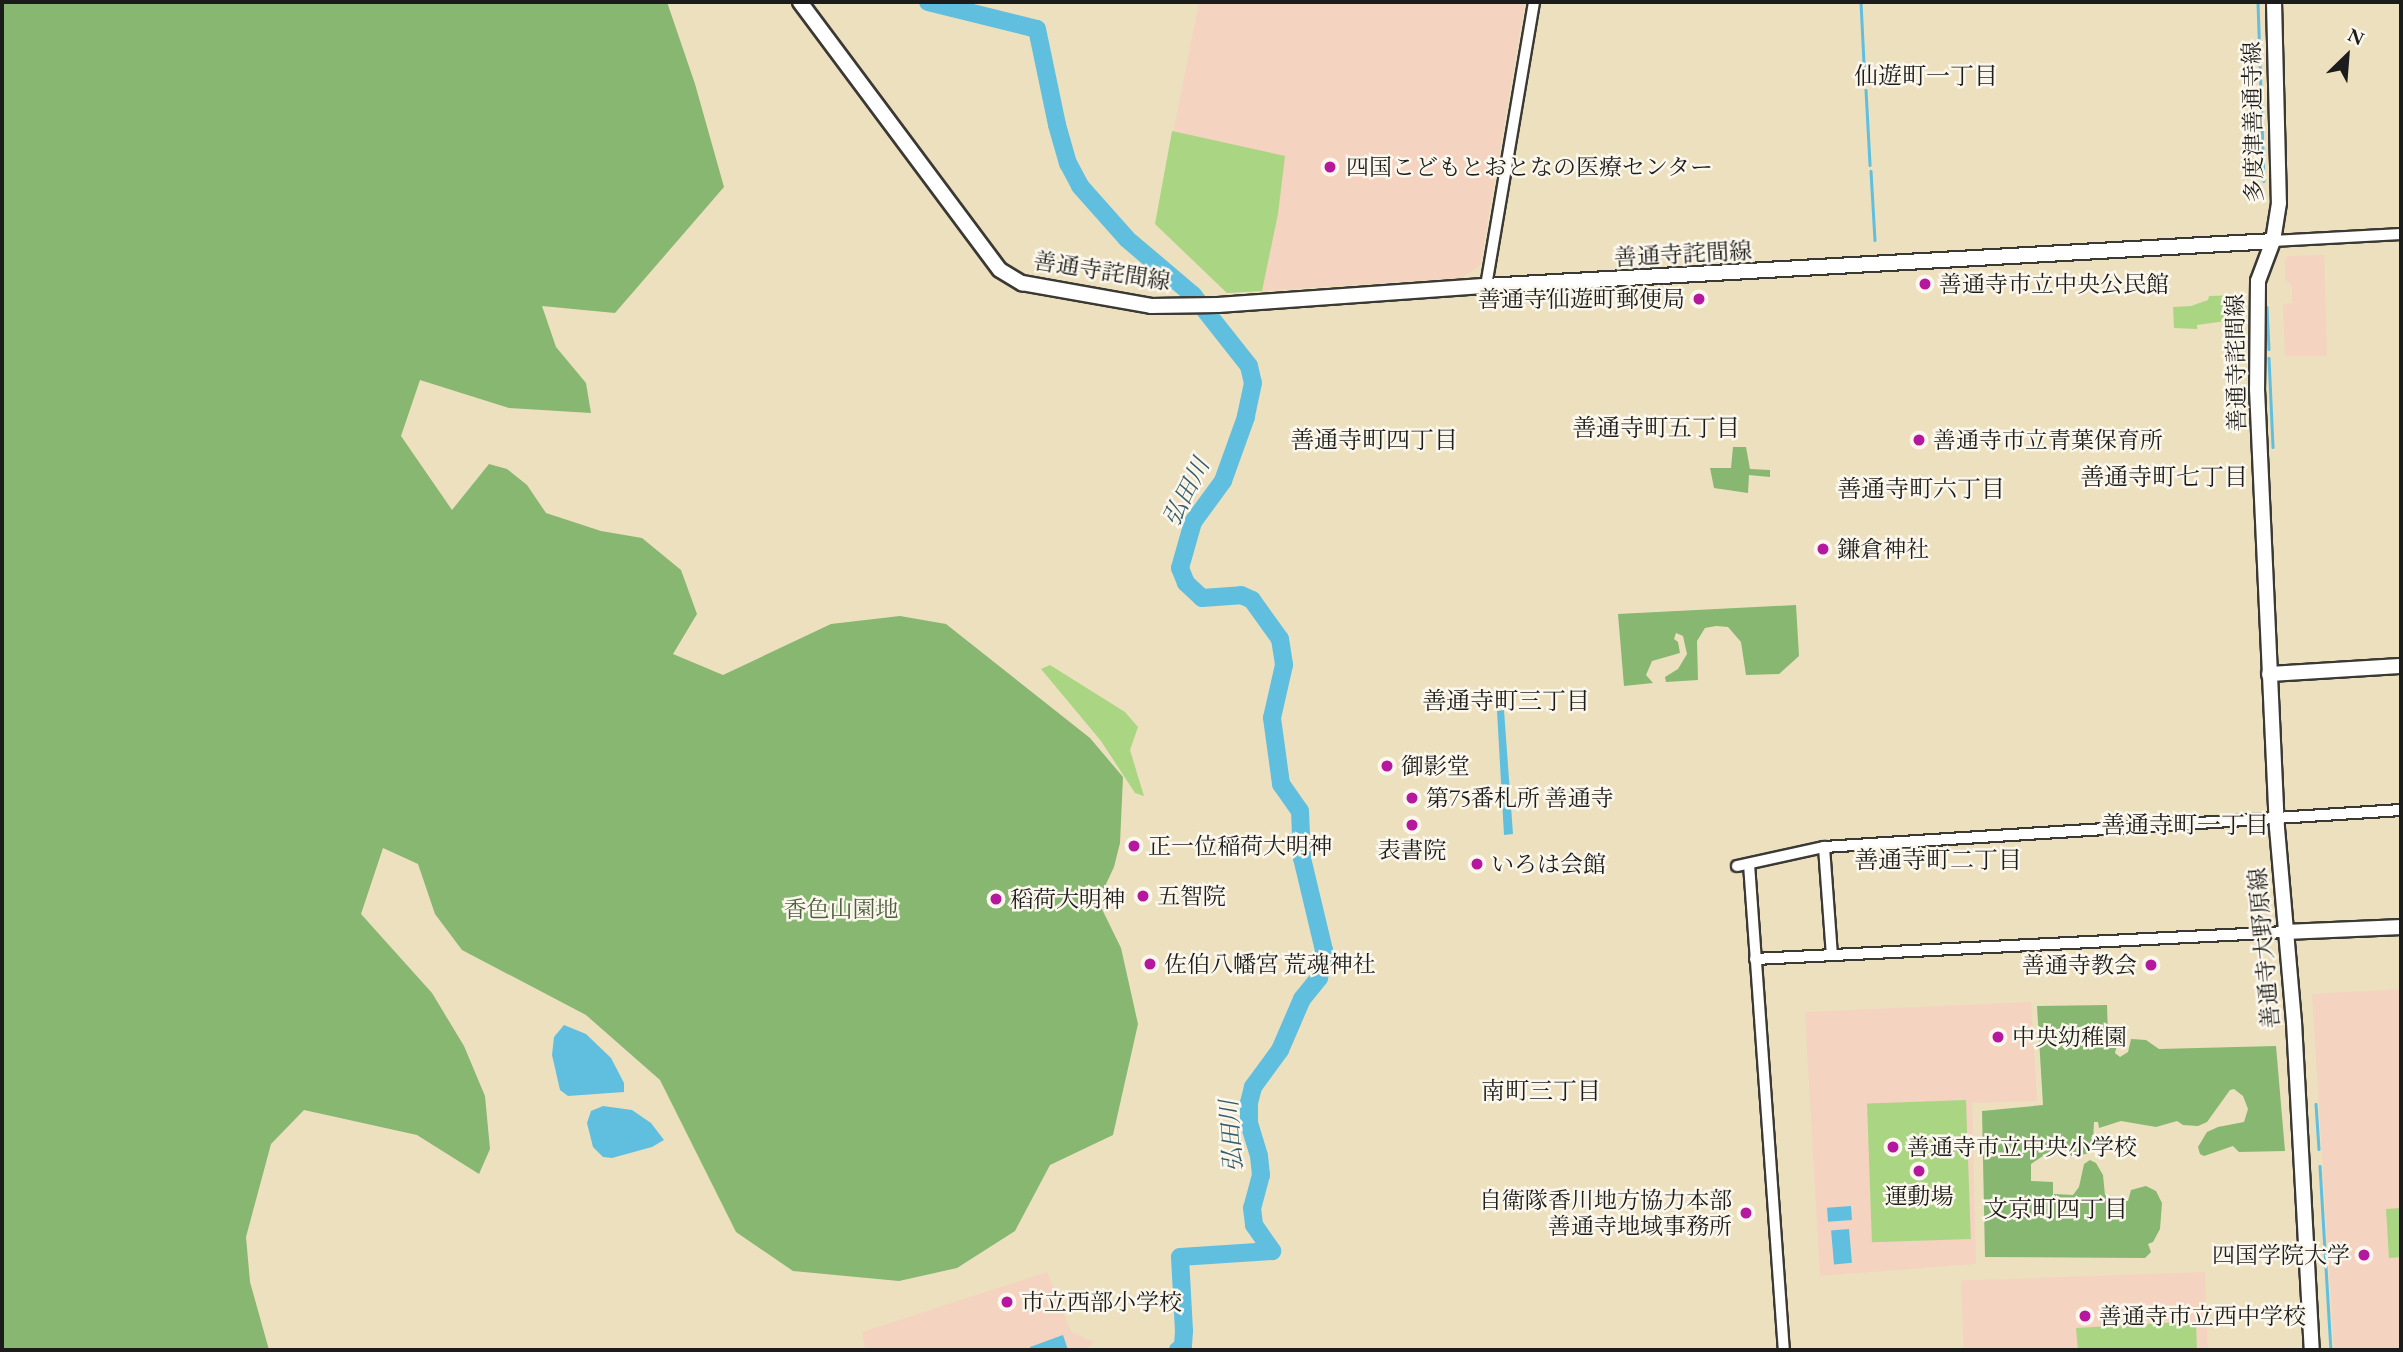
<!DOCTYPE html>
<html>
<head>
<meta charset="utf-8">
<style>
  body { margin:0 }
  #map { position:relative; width:2403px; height:1352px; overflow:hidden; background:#ede0bf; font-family:"EB Garamond","Noto Serif JP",serif }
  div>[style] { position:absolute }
  .built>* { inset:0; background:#f4d3c0; transform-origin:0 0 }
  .green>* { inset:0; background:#aad683; transform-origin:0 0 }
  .forest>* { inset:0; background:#87b771 }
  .water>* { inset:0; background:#60bfde; transform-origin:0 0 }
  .stream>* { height:2.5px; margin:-1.25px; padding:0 1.25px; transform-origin:1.25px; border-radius:1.25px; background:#60bfde }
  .river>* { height:18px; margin:-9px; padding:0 9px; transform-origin:9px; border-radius:9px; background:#60bfde }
  .roads { filter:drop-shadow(2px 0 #3b3934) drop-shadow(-2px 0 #3b3934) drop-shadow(0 2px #3b3934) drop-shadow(0 -2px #3b3934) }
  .minor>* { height:10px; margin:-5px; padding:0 5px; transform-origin:5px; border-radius:5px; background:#fff }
  .major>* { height:14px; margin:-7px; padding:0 7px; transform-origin:7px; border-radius:7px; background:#fff }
  .dots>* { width:19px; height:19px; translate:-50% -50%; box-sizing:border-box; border:4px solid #fbf7ec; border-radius:50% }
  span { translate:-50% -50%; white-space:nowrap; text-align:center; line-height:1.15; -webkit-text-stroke:5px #fbf7ec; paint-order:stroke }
  .street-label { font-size:23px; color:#1c1c1c }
  .poi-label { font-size:23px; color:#1c1c1c }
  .left { translate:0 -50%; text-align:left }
  .right { translate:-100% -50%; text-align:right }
  .park-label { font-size:23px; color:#4e5d40 }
  .neighbourhood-label { font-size:24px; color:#1c1c1c }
  .water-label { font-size:24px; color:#375d6a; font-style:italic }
  .frame { position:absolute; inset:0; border:4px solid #1c1c1c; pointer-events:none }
  .north { position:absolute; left:2312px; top:21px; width:70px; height:70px; -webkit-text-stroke:5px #fbf7ec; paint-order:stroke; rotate:25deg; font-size:19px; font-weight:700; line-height:28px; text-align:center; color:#1c1c1c }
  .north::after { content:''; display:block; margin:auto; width:24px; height:32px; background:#1c1c1c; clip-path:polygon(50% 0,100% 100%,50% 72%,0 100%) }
</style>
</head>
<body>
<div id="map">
  <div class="built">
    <i style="clip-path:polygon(1199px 2px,1525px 2px,1480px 266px,1461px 278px,1227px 293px,1155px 224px)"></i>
    <i style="clip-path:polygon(2324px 255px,2327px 356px,2285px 356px,2283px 304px,2292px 303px,2292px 286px,2285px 279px,2285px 260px,2288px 256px)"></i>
    <i style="clip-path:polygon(2401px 989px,2401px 1350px,2334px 1350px,2312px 994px)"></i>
    <i style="clip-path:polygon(2031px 1002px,2037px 1101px,1972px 1103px,1976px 1264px,1820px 1276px,1805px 1012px)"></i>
    <i style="clip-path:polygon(1047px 1272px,1071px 1332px,1094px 1342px,1087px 1350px,865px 1350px,862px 1332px)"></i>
    <i style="left:2205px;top:1272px;width:78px;height:244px;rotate:88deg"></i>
  </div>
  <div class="green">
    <i style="clip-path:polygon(1172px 131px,1285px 156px,1278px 214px,1262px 291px,1227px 293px,1155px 224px)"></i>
    <i style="clip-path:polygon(2240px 295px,2241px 319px,2197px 325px,2197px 329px,2174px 328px,2173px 307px,2191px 306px,2208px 300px,2209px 296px)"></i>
    <i style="clip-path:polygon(1050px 665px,1125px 712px,1138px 727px,1130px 750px,1144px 796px,1135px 793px,1101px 741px,1041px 669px)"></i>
    <i style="left:1966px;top:1100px;width:139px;height:99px;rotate:88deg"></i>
    <i style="clip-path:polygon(2401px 1208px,2401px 1257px,2389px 1258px,2386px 1209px)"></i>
    <i style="clip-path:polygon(2196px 1321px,2197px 1350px,2078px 1350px,2076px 1328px)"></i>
  </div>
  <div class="forest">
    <i style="clip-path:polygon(2px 2px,667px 2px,695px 84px,724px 187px,615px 313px,542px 306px,556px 347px,586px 383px,591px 413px,509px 408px,420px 380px,401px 436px,452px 510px,489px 464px,507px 469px,527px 485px,546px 513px,601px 531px,642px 538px,681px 570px,697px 614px,673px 654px,723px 675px,831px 624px,900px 616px,946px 624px,1090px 738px,1123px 777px,1120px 843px,1114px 867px,1098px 901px,1121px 948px,1138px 1024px,1113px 1135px,1050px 1165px,1015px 1231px,957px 1268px,899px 1281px,793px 1271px,736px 1232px,660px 1080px,586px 1015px,462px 950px,435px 914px,418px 864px,383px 848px,361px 914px,432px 993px,464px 1046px,485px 1096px,490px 1149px,479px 1174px,417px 1135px,304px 1110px,271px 1144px,246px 1237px,250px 1282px,269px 1350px,2px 1350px)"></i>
    <i style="clip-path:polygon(1733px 447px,1746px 447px,1750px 469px,1770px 470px,1770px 477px,1749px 475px,1748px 493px,1714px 488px,1710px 468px,1731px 468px)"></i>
    <i style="clip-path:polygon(1796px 605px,1799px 656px,1779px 674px,1746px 675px,1741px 642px,1728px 627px,1716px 626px,1705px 628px,1697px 641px,1698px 680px,1666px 682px,1665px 677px,1678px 669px,1687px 654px,1683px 636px,1676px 633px,1674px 639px,1678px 642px,1680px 653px,1652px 661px,1646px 675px,1653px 683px,1624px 686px,1618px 614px)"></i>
    <i style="clip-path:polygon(2107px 1005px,2108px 1034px,2118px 1042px,2115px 1053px,2120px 1057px,2128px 1052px,2131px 1039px,2146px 1040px,2159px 1049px,2276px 1046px,2285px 1151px,2239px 1152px,2233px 1146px,2204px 1156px,2200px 1154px,2198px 1147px,2207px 1132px,2218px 1127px,2244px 1122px,2248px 1109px,2243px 1096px,2234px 1089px,2230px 1090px,2207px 1122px,2198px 1126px,2183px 1125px,2177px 1121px,2156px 1127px,2121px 1121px,2099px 1128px,2098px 1122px,2094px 1122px,2093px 1142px,2089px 1153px,2073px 1157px,2062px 1148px,2052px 1150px,2031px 1164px,2031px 1181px,2053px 1182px,2053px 1194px,2073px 1195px,2079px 1187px,2084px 1164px,2090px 1160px,2096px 1163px,2103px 1175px,2105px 1195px,2128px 1201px,2131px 1190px,2146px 1186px,2156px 1191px,2162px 1203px,2160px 1229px,2153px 1242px,2148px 1244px,2151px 1252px,2145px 1258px,1985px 1257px,1982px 1111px,2043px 1105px,2037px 1006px)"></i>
  </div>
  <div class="water">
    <i style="clip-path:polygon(1504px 710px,1513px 834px,1504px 835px,1497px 711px)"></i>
    <i style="clip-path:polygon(564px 1025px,586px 1034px,611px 1058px,624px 1083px,624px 1092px,568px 1096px,560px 1090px,552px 1055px,554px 1037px)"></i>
    <i style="clip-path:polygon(603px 1106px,632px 1110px,651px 1123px,664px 1140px,652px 1147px,612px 1158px,603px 1157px,593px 1147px,587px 1123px,591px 1111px)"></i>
    <i style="left:1851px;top:1206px;width:14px;height:24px;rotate:86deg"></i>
    <i style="left:1849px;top:1229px;width:34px;height:18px;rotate:85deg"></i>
    <i style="clip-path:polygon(1063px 1335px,1068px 1350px,1031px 1350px,1030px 1347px)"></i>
  </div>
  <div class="stream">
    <i style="left:1861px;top:2px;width:82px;rotate:87.2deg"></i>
    <i style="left:2258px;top:2px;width:179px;rotate:88.1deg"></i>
    <i style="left:1866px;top:90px;width:75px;rotate:86.9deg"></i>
    <i style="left:1871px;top:171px;width:69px;rotate:86.7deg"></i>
    <i style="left:2267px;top:307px;width:42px;rotate:87.3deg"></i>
    <i style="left:2269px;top:358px;width:89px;rotate:87.4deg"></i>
    <i style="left:2316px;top:1104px;width:45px;rotate:86.2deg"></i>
    <i style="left:2320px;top:1166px;width:184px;rotate:86.6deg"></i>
  </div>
  <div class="river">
    <i style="left:928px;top:2px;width:112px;rotate:13.9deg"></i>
    <i style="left:1037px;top:29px;width:98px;rotate:78.2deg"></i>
    <i style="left:1057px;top:125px;width:40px;rotate:74deg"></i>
    <i style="left:1068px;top:163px;width:26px;rotate:62deg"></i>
    <i style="left:1080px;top:186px;width:71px;rotate:48.4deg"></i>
    <i style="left:1127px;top:239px;width:87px;rotate:40.3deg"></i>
    <i style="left:1193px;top:295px;width:90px;rotate:51.7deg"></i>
    <i style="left:1249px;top:366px;width:17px;rotate:77deg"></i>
    <i style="left:1253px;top:383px;width:35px;rotate:102deg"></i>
    <i style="left:1246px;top:417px;width:68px;rotate:109.8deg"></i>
    <i style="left:1223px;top:481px;width:51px;rotate:126.2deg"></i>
    <i style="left:1193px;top:522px;width:48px;rotate:105.8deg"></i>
    <i style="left:1180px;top:568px;width:16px;rotate:68deg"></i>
    <i style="left:1186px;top:583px;width:22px;rotate:43deg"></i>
    <i style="left:1202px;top:598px;width:39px;rotate:-4deg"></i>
    <i style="left:1241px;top:595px;width:12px;rotate:24deg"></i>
    <i style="left:1252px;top:600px;width:48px;rotate:54.3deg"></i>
    <i style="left:1280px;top:639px;width:26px;rotate:81deg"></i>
    <i style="left:1284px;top:665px;width:54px;rotate:102.8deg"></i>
    <i style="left:1272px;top:718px;width:67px;rotate:82.2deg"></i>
    <i style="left:1281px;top:784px;width:33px;rotate:55deg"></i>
    <i style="left:1300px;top:811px;width:47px;rotate:87.6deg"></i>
    <i style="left:1302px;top:858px;width:95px;rotate:76.6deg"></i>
    <i style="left:1324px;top:950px;width:28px;rotate:100deg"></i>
    <i style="left:1319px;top:978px;width:27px;rotate:129deg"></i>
    <i style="left:1302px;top:999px;width:56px;rotate:113.3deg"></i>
    <i style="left:1280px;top:1050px;width:46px;rotate:126.1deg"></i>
    <i style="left:1253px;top:1087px;width:16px;rotate:104deg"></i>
    <i style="left:1249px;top:1103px;width:20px;rotate:90deg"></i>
    <i style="left:1249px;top:1123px;width:34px;rotate:73deg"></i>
    <i style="left:1259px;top:1156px;width:19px;rotate:84deg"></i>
    <i style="left:1261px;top:1175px;width:34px;rotate:105deg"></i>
    <i style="left:1252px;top:1208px;width:17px;rotate:83deg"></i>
    <i style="left:1254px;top:1225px;width:32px;rotate:55deg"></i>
    <i style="left:1272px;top:1251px;width:92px;rotate:176.3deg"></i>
    <i style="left:1180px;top:1257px;width:74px;rotate:86.9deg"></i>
    <i style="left:1184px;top:1331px;width:16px;rotate:94deg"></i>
    <i style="left:1183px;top:1347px;width:6px;rotate:149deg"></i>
  </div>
  <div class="roads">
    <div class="minor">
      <i style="left:2273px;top:241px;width:128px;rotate:-3.1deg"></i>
      <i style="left:1486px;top:286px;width:288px;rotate:-80.4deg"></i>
      <i style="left:1824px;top:847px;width:108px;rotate:85.8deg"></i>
      <i style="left:1749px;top:864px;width:487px;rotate:85.9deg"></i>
      <i style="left:1737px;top:866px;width:89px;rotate:-12.3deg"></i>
      <i style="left:1824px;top:847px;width:578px;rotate:-3.67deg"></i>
      <i style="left:1755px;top:959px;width:532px;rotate:-2.91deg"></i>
    </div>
    <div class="major">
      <i style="left:800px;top:2px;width:334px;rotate:53.3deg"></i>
      <i style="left:1000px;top:270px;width:26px;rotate:31deg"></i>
      <i style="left:1022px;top:283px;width:131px;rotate:10.1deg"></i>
      <i style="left:1151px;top:306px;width:67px;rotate:-0.9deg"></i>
      <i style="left:1218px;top:305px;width:269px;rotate:-4.1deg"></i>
      <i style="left:1486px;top:286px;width:788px;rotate:-3.27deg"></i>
      <i style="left:2274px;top:2px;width:201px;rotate:88.6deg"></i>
      <i style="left:2279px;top:203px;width:38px;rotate:99deg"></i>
      <i style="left:2273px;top:241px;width:43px;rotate:110.6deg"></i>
      <i style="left:2258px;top:281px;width:108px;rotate:90.5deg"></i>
      <i style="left:2257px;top:389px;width:439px;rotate:87.4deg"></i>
      <i style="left:2277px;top:828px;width:195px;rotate:85deg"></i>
      <i style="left:2294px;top:1022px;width:328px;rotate:86.9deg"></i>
      <i style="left:2269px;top:674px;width:132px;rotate:-3.5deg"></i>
      <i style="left:2286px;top:932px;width:115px;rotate:-2.5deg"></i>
    </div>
  </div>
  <div class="dots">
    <i style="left:1330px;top:167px;background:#b5179e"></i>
    <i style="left:1925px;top:284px;background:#b5179e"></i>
    <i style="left:1699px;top:299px;background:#b5179e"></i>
    <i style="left:1919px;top:440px;background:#b5179e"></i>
    <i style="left:1823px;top:549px;background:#b5179e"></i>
    <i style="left:1387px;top:766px;background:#b5179e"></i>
    <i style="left:1412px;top:798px;background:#b5179e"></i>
    <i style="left:1412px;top:825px;background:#b5179e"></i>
    <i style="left:1134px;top:846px;background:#b5179e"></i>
    <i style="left:1477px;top:864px;background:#b5179e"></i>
    <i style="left:1143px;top:896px;background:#b5179e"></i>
    <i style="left:996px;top:899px;background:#b5179e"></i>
    <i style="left:1150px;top:964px;background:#b5179e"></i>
    <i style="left:2151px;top:965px;background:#b5179e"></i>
    <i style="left:1998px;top:1037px;background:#b5179e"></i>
    <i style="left:1893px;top:1147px;background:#b5179e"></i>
    <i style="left:1919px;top:1171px;background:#b5179e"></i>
    <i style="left:1746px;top:1213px;background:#b5179e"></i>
    <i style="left:2364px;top:1255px;background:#b5179e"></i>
    <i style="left:1007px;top:1302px;background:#b5179e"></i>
    <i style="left:2085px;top:1316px;background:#b5179e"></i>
  </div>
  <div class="street-label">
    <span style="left:2253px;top:122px;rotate:-91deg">多度津善通寺線</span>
    <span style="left:1683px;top:254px;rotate:-3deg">善通寺詫間線</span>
    <span style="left:1102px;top:271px;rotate:9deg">善通寺詫間線</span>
    <span style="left:2236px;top:363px;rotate:-91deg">善通寺詫間線</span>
    <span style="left:2264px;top:948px;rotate:-95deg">善通寺大野原線</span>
  </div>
  <div class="poi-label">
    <span class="left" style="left:1346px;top:167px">四国こどもとおとなの医療センター</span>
    <span class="left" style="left:1939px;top:284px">善通寺市立中央公民館</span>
    <span class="right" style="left:1685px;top:299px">善通寺仙遊町郵便局</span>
    <span class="left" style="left:1933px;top:440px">善通寺市立青葉保育所</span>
    <span class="left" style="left:1837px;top:549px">鎌倉神社</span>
    <span class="left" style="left:1401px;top:766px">御影堂</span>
    <span class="left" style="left:1426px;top:798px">第75番札所 善通寺</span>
    <span class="left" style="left:1148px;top:846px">正一位稲荷大明神</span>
    <span style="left:1412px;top:850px">表書院</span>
    <span class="left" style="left:1491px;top:864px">いろは会館</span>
    <span class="left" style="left:1157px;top:896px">五智院</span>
    <span class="left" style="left:1010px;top:899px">稻荷大明神</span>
    <span class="left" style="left:1164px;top:964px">佐伯八幡宮 荒魂神社</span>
    <span class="right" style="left:2137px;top:965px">善通寺教会</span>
    <span class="left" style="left:2012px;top:1037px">中央幼稚園</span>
    <span class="left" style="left:1907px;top:1147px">善通寺市立中央小学校</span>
    <span style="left:1919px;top:1196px">運動場</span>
    <span class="right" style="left:1732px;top:1213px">自衛隊香川地方協力本部<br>善通寺地域事務所</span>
    <span class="right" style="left:2350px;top:1255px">四国学院大学</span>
    <span class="left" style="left:1021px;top:1302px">市立西部小学校</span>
    <span class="left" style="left:2099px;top:1316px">善通寺市立西中学校</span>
  </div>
  <div class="park-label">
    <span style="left:841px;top:909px">香色山園地</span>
  </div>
  <div class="neighbourhood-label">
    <span style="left:1926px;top:76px">仙遊町一丁目</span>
    <span style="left:1656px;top:428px">善通寺町五丁目</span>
    <span style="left:1374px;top:440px">善通寺町四丁目</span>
    <span style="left:2164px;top:477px">善通寺町七丁目</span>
    <span style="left:1921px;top:489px">善通寺町六丁目</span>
    <span style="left:1506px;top:701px">善通寺町三丁目</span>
    <span style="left:2185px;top:825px">善通寺町一丁目</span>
    <span style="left:1938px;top:860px">善通寺町二丁目</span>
    <span style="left:1541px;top:1091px">南町三丁目</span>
    <span style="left:2056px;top:1209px">文京町四丁目</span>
  </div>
  <div class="water-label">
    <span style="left:1186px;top:492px;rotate:-63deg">弘田川</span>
    <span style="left:1231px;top:1136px;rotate:-94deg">弘田川</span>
  </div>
  <div class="frame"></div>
  <div class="north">N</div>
</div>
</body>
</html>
